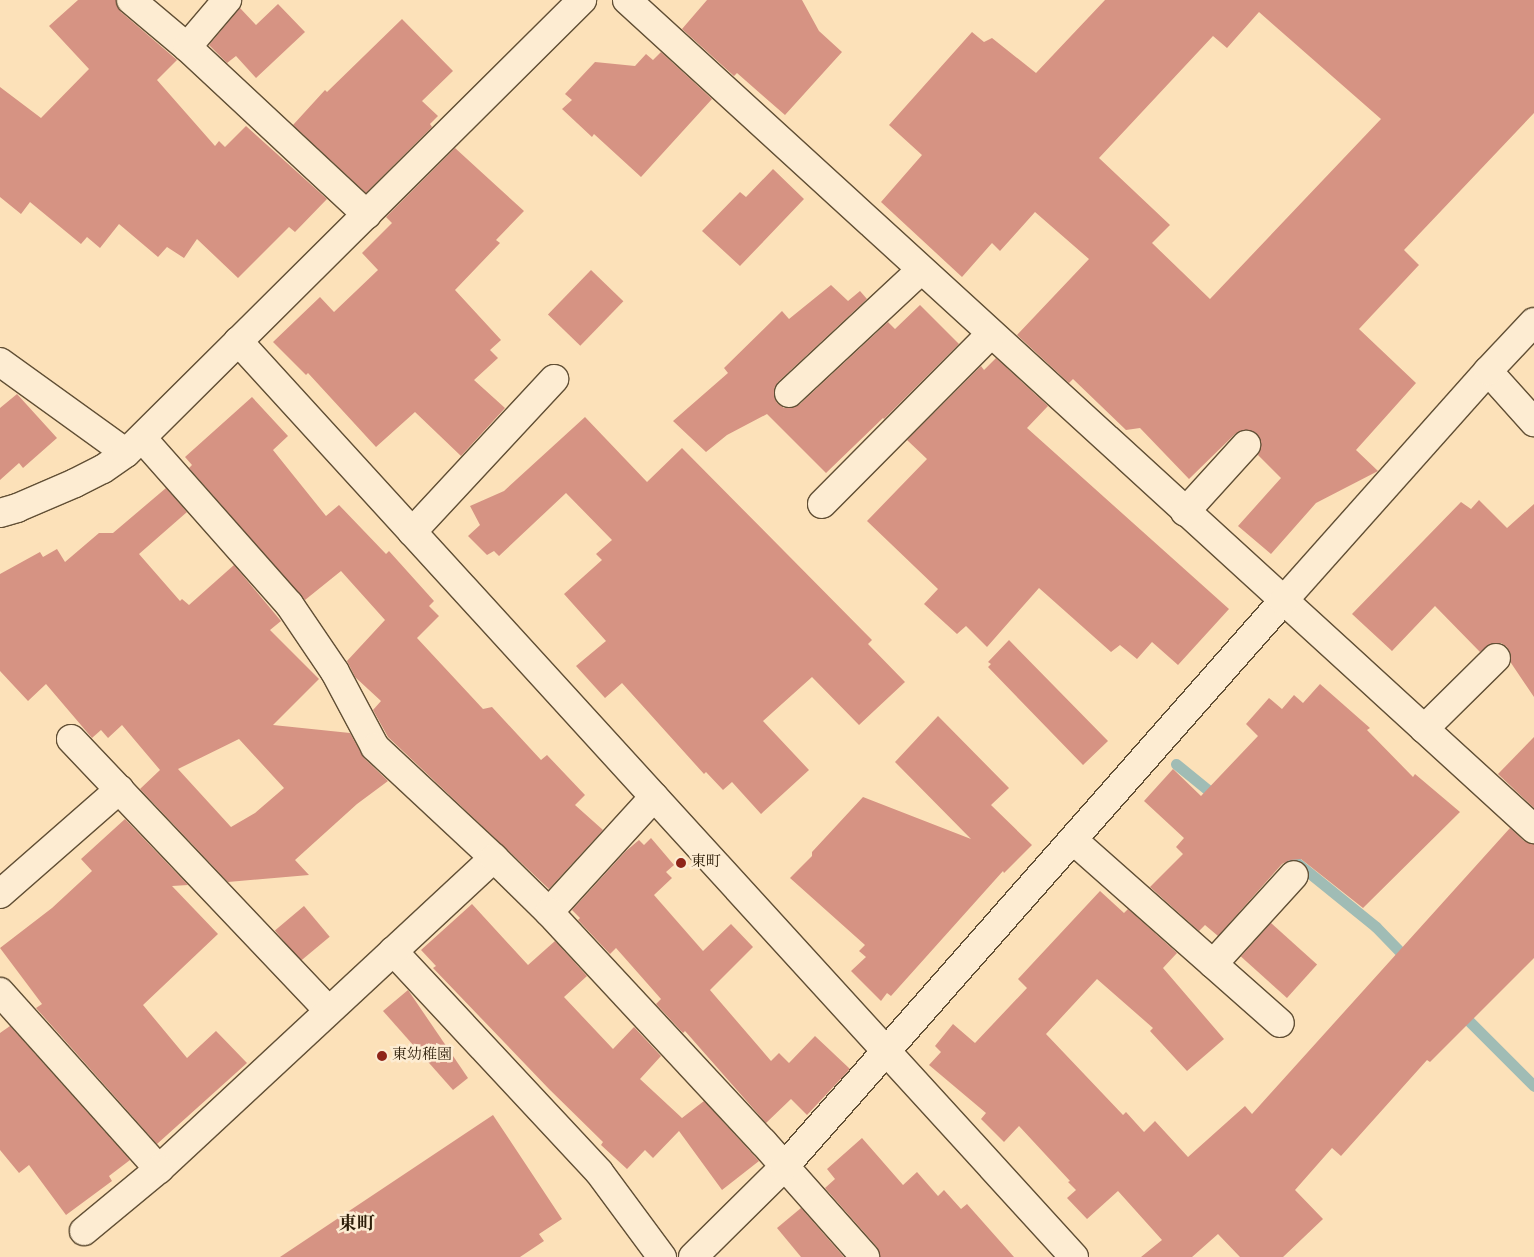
<!DOCTYPE html>
<html>
<head>
<meta charset="utf-8">
<style>
  body { margin:0 }
  #map { position:relative; width:1534px; height:1257px; overflow:hidden; background:#fce1b9; font-family:"Old Standard TT","Noto Serif JP",serif }
  div>[style] { position:absolute }
  .stream>* { height:11px; margin:-5.5px; padding:0 5.5px; transform-origin:5.5px; border-radius:5.5px; background:#a0bcb5 }
  .building>* { inset:0; background:#d69383; transform-origin:0 0 }
  .roads { filter:drop-shadow(1px 0 #614f35) drop-shadow(-1px 0 #614f35) drop-shadow(0 1px #614f35) drop-shadow(0 -1px #614f35) }
  .minor>* { height:28px; margin:-14px; padding:0 14px; transform-origin:14px; border-radius:14px; background:#fdecd2 }
  .dots>* { width:14px; height:14px; translate:-50% -50%; box-sizing:border-box; border:2px solid #fdecd2; border-radius:50% }
  span { translate:-50% -50%; white-space:nowrap; text-align:center; line-height:1.15; -webkit-text-stroke:5px #fdecd2; paint-order:stroke }
  .poi-label { font-size:15px; color:#2d1e09 }
  .left { translate:0 -50%; text-align:left }
  .quarter-label { font-size:18px; color:#2d1e09; font-weight:700 }
</style>
</head>
<body>
<div id="map">
  <div class="stream">
    <i style="left:1176px;top:764px;width:55px;rotate:39.1deg"></i>
    <i style="left:1281px;top:850px;width:122px;rotate:39deg"></i>
    <i style="left:1376px;top:927px;width:47px;rotate:45.9deg"></i>
    <i style="left:1459px;top:1011px;width:106px;rotate:45deg"></i>
  </div>
  <div class="building">
    <i style="clip-path:polygon(78px 0,116px 0,121px 12px,177px 60px,157px 80px,215px 146px,219px 141px,225px 147px,246px 126px,327px 199px,295px 232px,289px 227px,238px 278px,197px 239px,184px 258px,167px 247px,158px 257px,119px 224px,100px 248px,87px 237px,81px 244px,30px 202px,21px 214px,0 197px,0 87px,41px 118px,89px 69px,49px 26px)"></i>
    <i style="clip-path:polygon(707px 0,802px 0,819px 31px,842px 52px,785px 115px,737px 73px,734px 76px,682px 29px)"></i>
    <i style="clip-path:polygon(evenodd,1105px 0,1534px 0,1534px 113px,1404px 250px,1419px 265px,1359px 329px,1416px 383px,1356px 450px,1378px 471px,1316px 503px,1271px 554px,1238px 526px,1281px 478px,1258px 455px,1261px 448px,1261px 441px,1256px 433px,1249px 430px,1242px 430px,1235px 434px,1189px 479px,1140px 428px,1126px 430px,1073px 379px,1069px 383px,1017px 335px,1089px 259px,1035px 212px,1000px 251px,992px 243px,962px 277px,881px 202px,922px 155px,889px 125px,972px 32px,984px 42px,992px 38px,1036px 73px,1105px 0,1259px 12px,1381px 119px,1210px 299px,1152px 243px,1170px 225px,1099px 158px,1213px 36px,1227px 48px,1259px 12px)"></i>
    <i style="clip-path:polygon(278px 4px,305px 32px,256px 78px,236px 56px,227px 63px,209px 45px,240px 8px,256px 25px)"></i>
    <i style="clip-path:polygon(402px 19px,453px 71px,422px 101px,438px 116px,430px 124px,432px 127px,366px 193px,293px 125px,325px 90px,327px 92px)"></i>
    <i style="clip-path:polygon(661px 52px,712px 99px,641px 177px,594px 134px,592px 137px,562px 109px,572px 100px,565px 94px,595px 62px,635px 66px,646px 54px,653px 60px)"></i>
    <i style="clip-path:polygon(455px 148px,524px 211px,496px 240px,500px 243px,455px 290px,501px 340px,490px 350px,498px 358px,474px 380px,505px 408px,461px 456px,415px 412px,376px 447px,308px 373px,306px 375px,273px 342px,320px 297px,334px 312px,378px 270px,362px 253px,392px 223px,386px 217px)"></i>
    <i style="clip-path:polygon(773px 169px,804px 199px,740px 266px,702px 231px,740px 192px,746px 197px)"></i>
    <i style="left:591px;top:270px;width:45px;height:62px;rotate:44deg"></i>
    <i style="clip-path:polygon(831px 285px,848px 301px,860px 291px,867px 299px,778px 382px,774px 389px,774px 396px,777px 403px,784px 408px,792px 408px,800px 404px,888px 322px,895px 329px,920px 305px,959px 344px,884px 419px,883px 418px,826px 473px,767px 414px,727px 435px,706px 452px,673px 421px,728px 373px,724px 368px,782px 311px,789px 319px)"></i>
    <i style="clip-path:polygon(996px 358px,1048px 406px,1027px 428px,1229px 609px,1178px 665px,1152px 642px,1137px 659px,1120px 645px,1111px 652px,1039px 588px,987px 647px,966px 626px,957px 634px,924px 604px,938px 589px,867px 521px,927px 459px,907px 440px,981px 366px,984px 370px)"></i>
    <i style="clip-path:polygon(17px 394px,57px 438px,23px 468px,19px 463px,0 480px,0 408px)"></i>
    <i style="clip-path:polygon(252px 397px,288px 436px,273px 450px,326px 516px,339px 505px,386px 554px,389px 551px,434px 601px,429px 606px,439px 616px,417px 638px,483px 709px,492px 707px,541px 760px,547px 755px,585px 795px,575px 805px,603px 830px,549px 889px,388px 737px,373px 710px,381px 701px,355px 677px,347px 661px,385px 620px,341px 571px,305px 600px,189px 468px,192px 465px,185px 457px)"></i>
    <i style="clip-path:polygon(585px 417px,647px 482px,682px 448px,872px 640px,868px 644px,905px 682px,859px 725px,812px 677px,763px 721px,809px 770px,761px 814px,732px 782px,723px 790px,706px 772px,704px 774px,622px 683px,605px 698px,576px 666px,606px 641px,564px 594px,602px 560px,596px 554px,612px 540px,566px 493px,499px 556px,494px 551px,487px 555px,468px 536px,480px 525px,470px 506px,504px 491px)"></i>
    <i style="clip-path:polygon(evenodd,166px 488px,187px 512px,139px 554px,180px 601px,182px 599px,189px 605px,234px 565px,281px 621px,270px 630px,319px 679px,273px 725px,350px 733px,364px 758px,388px 781px,357px 804px,295px 860px,309px 875px,228px 882px,140px 789px,160px 770px,122px 725px,108px 738px,101px 730px,92px 738px,46px 684px,28px 701px,0 671px,0 574px,40px 552px,43px 557px,57px 549px,65px 562px,99px 533px,113px 533px,166px 488px,239px 739px,284px 788px,255px 813px,231px 827px,178px 769px,239px 739px)"></i>
    <i style="clip-path:polygon(1479px 500px,1507px 528px,1534px 504px,1534px 697px,1511px 663px,1511px 655px,1507px 647px,1501px 643px,1493px 643px,1480px 652px,1435px 606px,1392px 651px,1352px 614px,1461px 502px,1471px 509px)"></i>
    <i style="clip-path:polygon(1009px 640px,1108px 741px,1083px 765px,988px 667px,991px 664px,988px 662px)"></i>
    <i style="clip-path:polygon(1320px 684px,1370px 728px,1367px 730px,1413px 777px,1415px 774px,1460px 812px,1363px 908px,1301px 859px,1290px 860px,1282px 864px,1218px 936px,1205px 925px,1199px 931px,1150px 887px,1183px 854px,1176px 847px,1184px 838px,1144px 801px,1173px 769px,1201px 796px,1258px 736px,1246px 724px,1269px 698px,1282px 709px,1294px 695px,1303px 703px)"></i>
    <i style="clip-path:polygon(938px 716px,1009px 788px,991px 805px,1032px 845px,1004px 873px,1003px 871px,891px 996px,887px 993px,881px 1001px,851px 971px,866px 957px,859px 951px,865px 945px,790px 878px,812px 856px,812px 852px,863px 797px,971px 839px,895px 762px)"></i>
    <i style="clip-path:polygon(1534px 737px,1534px 808px,1498px 774px)"></i>
    <i style="clip-path:polygon(125px 819px,188px 885px,172px 886px,218px 934px,143px 1005px,187px 1058px,216px 1031px,247px 1063px,157px 1144px,36px 1008px,42px 1004px,0 948px,52px 908px,92px 871px,81px 859px)"></i>
    <i style="clip-path:polygon(1510px 828px,1524px 841px,1534px 844px,1534px 958px,1430px 1062px,1427px 1060px,1341px 1156px,1332px 1148px,1295px 1190px,1323px 1219px,1283px 1257px,1240px 1257px,1218px 1234px,1192px 1257px,1141px 1257px,1162px 1240px,1118px 1191px,1087px 1219px,1067px 1198px,1076px 1190px,1068px 1182px,1070px 1181px,1019px 1126px,1004px 1142px,981px 1119px,986px 1113px,929px 1065px,941px 1052px,935px 1046px,953px 1024px,975px 1043px,1027px 988px,1018px 979px,1100px 891px,1124px 913px,1128px 909px,1177px 953px,1163px 968px,1224px 1039px,1187px 1071px,1150px 1031px,1153px 1028px,1097px 979px,1046px 1034px,1123px 1115px,1126px 1112px,1144px 1132px,1155px 1121px,1188px 1157px,1245px 1106px,1252px 1114px)"></i>
    <i style="clip-path:polygon(651px 838px,674px 865px,666px 872px,672px 878px,654px 895px,703px 951px,731px 924px,753px 947px,710px 990px,771px 1061px,779px 1053px,789px 1063px,815px 1036px,850px 1069px,807px 1115px,791px 1099px,766px 1123px,685px 1031px,683px 1033px,656px 1004px,661px 999px,616px 948px,610px 954px,578px 920px,580px 918px,572px 910px,626px 851px,639px 840px,644px 845px)"></i>
    <i style="clip-path:polygon(472px 904px,528px 965px,555px 941px,587px 976px,564px 997px,613px 1049px,634px 1027px,661px 1056px,640px 1079px,682px 1118px,704px 1101px,759px 1161px,722px 1190px,679px 1131px,653px 1158px,645px 1150px,627px 1169px,601px 1145px,603px 1142px,549px 1089px,433px 968px,436px 966px,421px 950px)"></i>
    <i style="left:304px;top:906px;width:40px;height:38px;rotate:50deg"></i>
    <i style="left:1271px;top:923px;width:62px;height:45px;rotate:42deg"></i>
    <i style="clip-path:polygon(408px 990px,468px 1078px,453px 1090px,383px 1011px)"></i>
    <i style="clip-path:polygon(10px 1026px,130px 1160px,109px 1176px,112px 1181px,66px 1215px,29px 1165px,19px 1173px,0 1150px,0 1033px)"></i>
    <i style="clip-path:polygon(493px 1115px,562px 1219px,539px 1234px,544px 1241px,520px 1257px,280px 1257px)"></i>
    <i style="clip-path:polygon(862px 1138px,903px 1185px,917px 1172px,938px 1196px,944px 1190px,961px 1209px,967px 1204px,1014px 1257px,880px 1257px,877px 1247px,825px 1188px,835px 1179px,827px 1169px)"></i>
    <i style="clip-path:polygon(801px 1208px,844px 1257px,801px 1257px,777px 1228px)"></i>
  </div>
  <div class="roads">
    <div class="minor">
      <i style="left:131px;top:0;width:73px;rotate:40deg"></i>
      <i style="left:187px;top:47px;width:246px;rotate:43deg"></i>
      <i style="left:627px;top:0;width:1229px;rotate:42.43deg"></i>
      <i style="left:187px;top:47px;width:62px;rotate:-49.6deg"></i>
      <i style="left:238px;top:341px;width:1240px;rotate:47.61deg"></i>
      <i style="left:0;top:362px;width:155px;rotate:35.8deg"></i>
      <i style="left:1488px;top:371px;width:69px;rotate:48deg"></i>
      <i style="left:789px;top:393px;width:180px;rotate:-43deg"></i>
      <i style="left:142px;top:438px;width:222px;rotate:48.5deg"></i>
      <i style="left:289px;top:604px;width:82px;rotate:55.9deg"></i>
      <i style="left:335px;top:672px;width:85px;rotate:61.9deg"></i>
      <i style="left:375px;top:747px;width:163px;rotate:43deg"></i>
      <i style="left:822px;top:504px;width:240px;rotate:-45.2deg"></i>
      <i style="left:1185px;top:512px;width:91px;rotate:-47.7deg"></i>
      <i style="left:0;top:513px;width:18px;rotate:-16deg"></i>
      <i style="left:17px;top:508px;width:63px;rotate:-23.3deg"></i>
      <i style="left:75px;top:483px;width:31px;rotate:-27deg"></i>
      <i style="left:103px;top:469px;width:28px;rotate:-35deg"></i>
      <i style="left:126px;top:453px;width:643px;rotate:-44.81deg"></i>
      <i style="left:412px;top:532px;width:209px;rotate:-47.1deg"></i>
      <i style="left:1424px;top:729px;width:101px;rotate:-44.6deg"></i>
      <i style="left:71px;top:739px;width:373px;rotate:46.5deg"></i>
      <i style="left:1073px;top:840px;width:276px;rotate:41.5deg"></i>
      <i style="left:0;top:894px;width:159px;rotate:-41.2deg"></i>
      <i style="left:549px;top:912px;width:156px;rotate:-47.6deg"></i>
      <i style="left:393px;top:951px;width:302px;rotate:47deg"></i>
      <i style="left:599px;top:1172px;width:106px;rotate:53.5deg"></i>
      <i style="left:1213px;top:964px;width:120px;rotate:-47.7deg"></i>
      <i style="left:0;top:992px;width:238px;rotate:48.1deg"></i>
      <i style="left:159px;top:1169px;width:457px;rotate:-42.9deg"></i>
      <i style="left:494px;top:858px;width:77px;rotate:44.5deg"></i>
      <i style="left:549px;top:912px;width:314px;rotate:47.1deg"></i>
      <i style="left:763px;top:1142px;width:154px;rotate:48.4deg"></i>
      <i style="left:84px;top:1231px;width:97px;rotate:-39.6deg"></i>
      <i style="left:693px;top:1257px;width:128px;rotate:-44.7deg"></i>
      <i style="left:784px;top:1167px;width:755px;rotate:-48.6deg"></i>
      <i style="left:1283px;top:601px;width:308px;rotate:-48.3deg"></i>
      <i style="left:1488px;top:371px;width:67px;rotate:-46.8deg"></i>
    </div>
  </div>
  <div class="dots">
    <i style="left:681px;top:863px;background:#8f2418"></i>
    <i style="left:382px;top:1056px;background:#8f2418"></i>
  </div>
  <div class="poi-label">
    <span class="left" style="left:691px;top:863px">東町</span>
    <span class="left" style="left:392px;top:1056px">東幼稚園</span>
  </div>
  <div class="quarter-label">
    <span style="left:357px;top:1224px">東町</span>
  </div>
</div>
</body>
</html>
